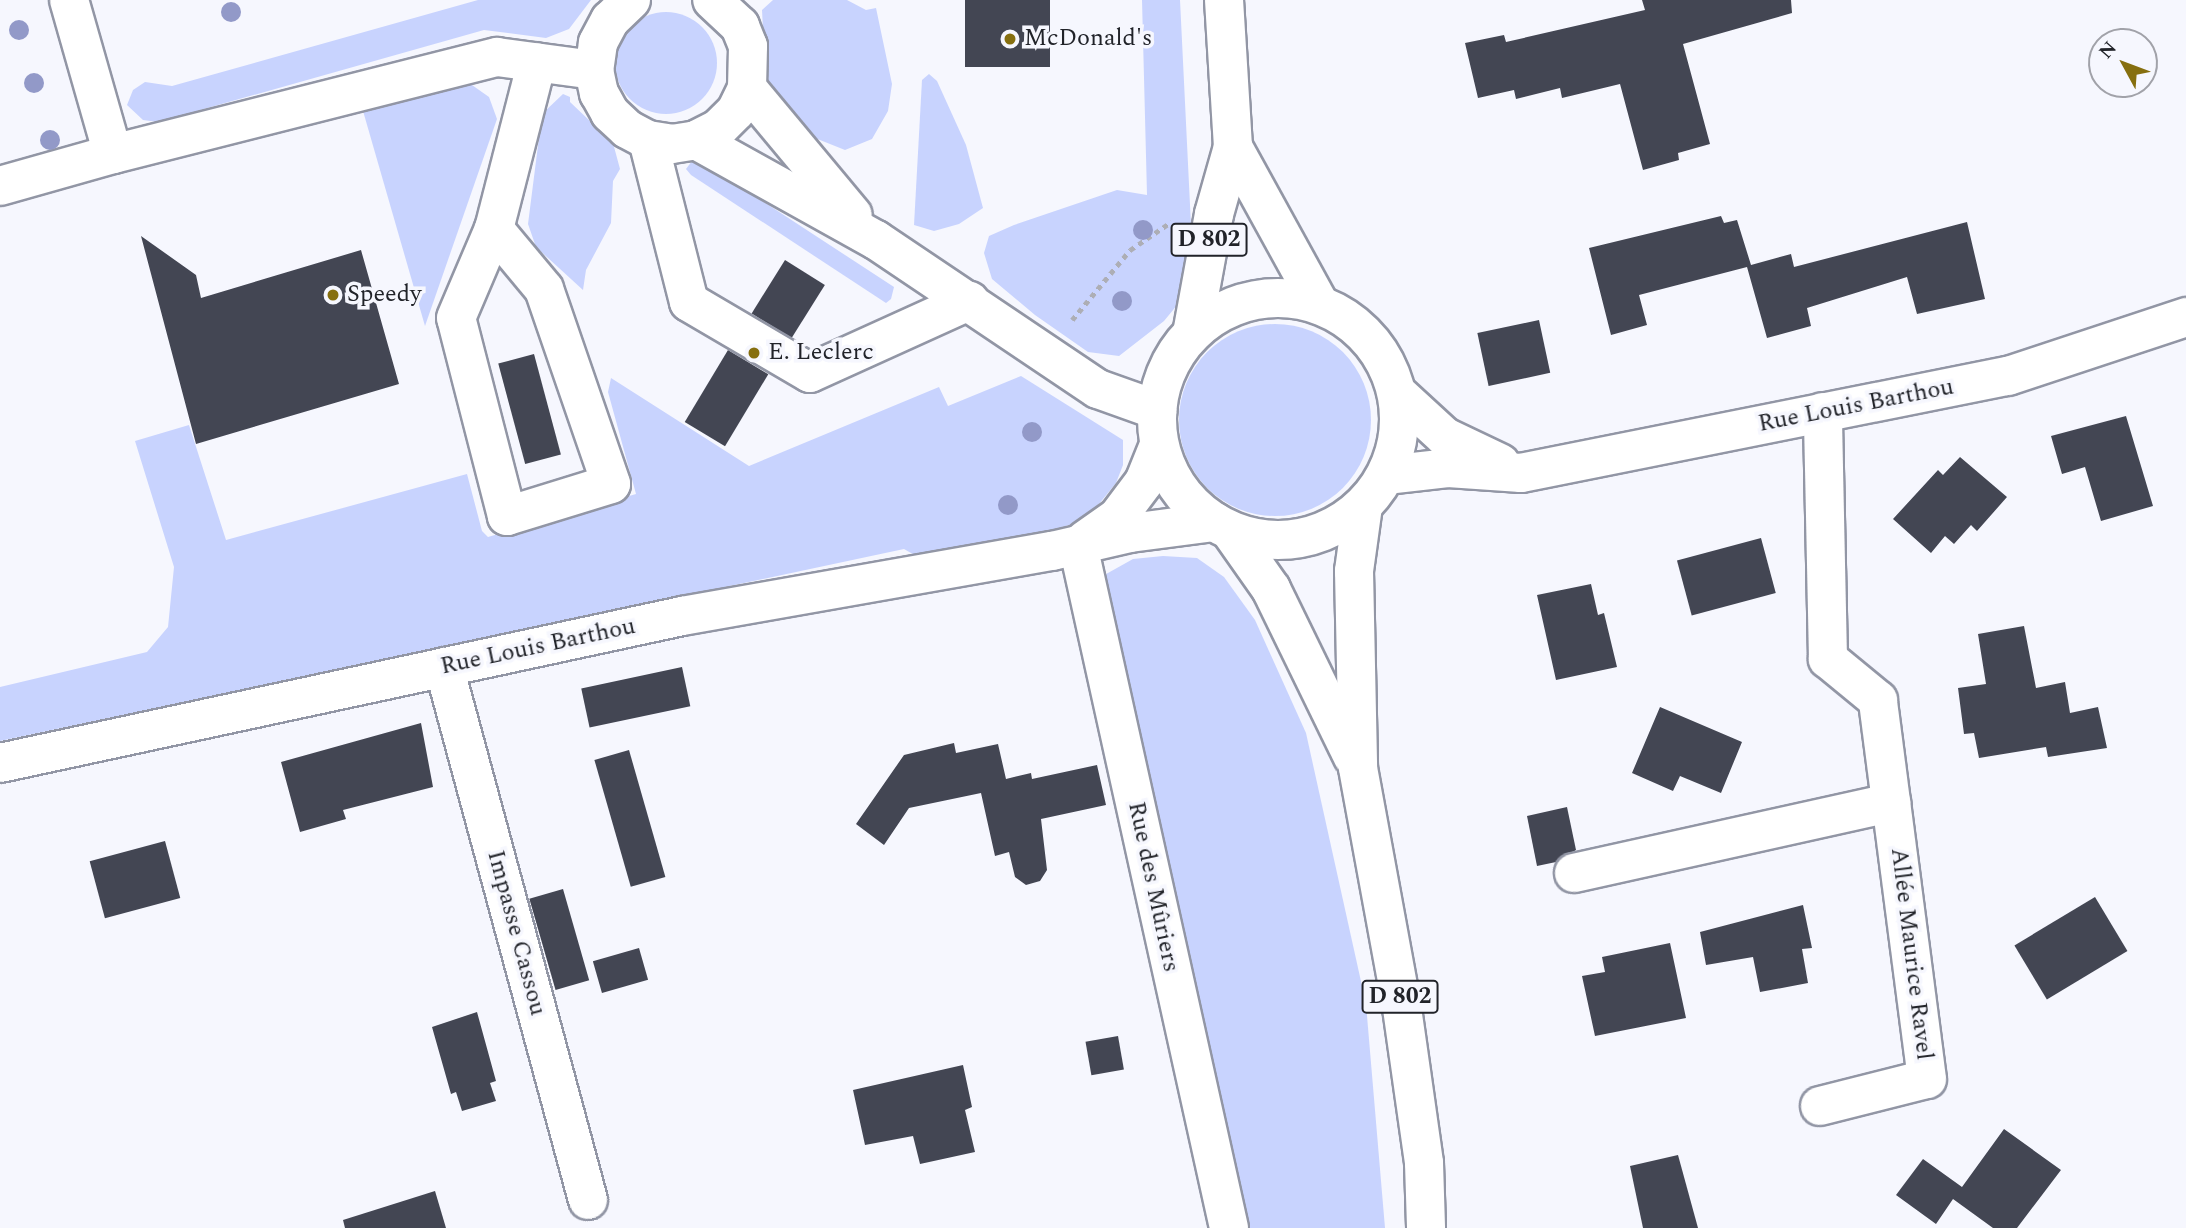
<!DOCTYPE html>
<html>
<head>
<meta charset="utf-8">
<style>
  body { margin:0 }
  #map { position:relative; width:2186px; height:1228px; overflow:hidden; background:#f6f7fe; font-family:Spectral,serif }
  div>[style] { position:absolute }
  .green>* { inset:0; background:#c8d3fe }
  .round { border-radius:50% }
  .building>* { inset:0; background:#434653; transform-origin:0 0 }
  .path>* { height:4.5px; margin-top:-2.25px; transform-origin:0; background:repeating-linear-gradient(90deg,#adaeb5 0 5px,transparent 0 10px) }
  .roads { filter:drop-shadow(2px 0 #9296a5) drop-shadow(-2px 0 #9296a5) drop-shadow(0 2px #9296a5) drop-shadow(0 -2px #9296a5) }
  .minor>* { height:38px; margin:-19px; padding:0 19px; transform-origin:19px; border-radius:19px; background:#fff }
  .major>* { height:38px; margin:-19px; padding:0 19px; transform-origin:19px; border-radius:19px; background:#fff }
  .major>.ring { margin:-19px; padding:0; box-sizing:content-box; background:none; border:38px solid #fff; border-radius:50% }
  .trees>* { width:20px; height:20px; margin:-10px; border-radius:50%; background:#9299c8 }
  .dots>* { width:19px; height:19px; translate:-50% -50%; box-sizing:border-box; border:4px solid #f6f7fe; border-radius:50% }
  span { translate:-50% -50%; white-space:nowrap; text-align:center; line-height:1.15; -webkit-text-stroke:7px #f6f7fe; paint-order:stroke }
  .shield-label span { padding:2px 5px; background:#f6f7fe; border:2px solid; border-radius:5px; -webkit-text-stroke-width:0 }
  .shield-label { font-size:23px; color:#212329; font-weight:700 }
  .poi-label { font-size:24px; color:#212329 }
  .left { translate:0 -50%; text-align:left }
  .street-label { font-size:24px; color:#212329 }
  .north { position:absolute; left:2088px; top:28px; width:70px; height:70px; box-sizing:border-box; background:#f6f7fe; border:2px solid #a1a2a9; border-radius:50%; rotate:311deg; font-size:19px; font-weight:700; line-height:28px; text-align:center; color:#212329 }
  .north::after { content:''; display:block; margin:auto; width:24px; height:32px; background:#866f0f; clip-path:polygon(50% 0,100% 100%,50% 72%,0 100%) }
</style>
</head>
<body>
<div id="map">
  <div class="green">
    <i style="clip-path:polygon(478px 0,591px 0,569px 29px,546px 38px,484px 30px,158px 122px,143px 120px,127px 105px,133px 90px,145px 82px,172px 86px)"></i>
    <i style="clip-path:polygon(773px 0,847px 0,866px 10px,876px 8px,892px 84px,888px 111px,872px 139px,845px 150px,810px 136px,766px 88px,762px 10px)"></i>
    <i style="clip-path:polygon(1142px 0,1180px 0,1193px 266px,1178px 304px,1164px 321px,1119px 356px,1088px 352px,1035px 315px,992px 279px,984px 253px,989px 236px,1014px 225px,1117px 190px,1147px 195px)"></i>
    <i class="round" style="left:615px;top:12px;width:102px;height:102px"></i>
    <i style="clip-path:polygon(929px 74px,937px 81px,966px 145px,983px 208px,959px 224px,934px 231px,914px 225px,922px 80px)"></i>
    <i style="clip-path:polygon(462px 78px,489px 97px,497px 119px,425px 326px,361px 104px)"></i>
    <i style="clip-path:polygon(563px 94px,570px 97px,570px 102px,613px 143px,620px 169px,613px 181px,611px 223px,586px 270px,583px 290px,536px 247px,528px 224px,542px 114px)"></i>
    <i style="clip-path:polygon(695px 157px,894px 287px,891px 299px,886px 303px,691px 175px,686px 169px)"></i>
    <i class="round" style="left:1179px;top:324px;width:192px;height:192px"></i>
    <i style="clip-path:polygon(1021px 376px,1123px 440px,1123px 465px,1116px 483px,1086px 520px,1025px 538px,918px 557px,904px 549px,0 741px,0 687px,147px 652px,168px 627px,174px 567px,135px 441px,189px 425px,226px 540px,467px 474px,482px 531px,488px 537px,636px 494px,608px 392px,611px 378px,749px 466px,939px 387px,948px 406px)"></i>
    <i style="clip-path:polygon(1163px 556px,1197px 558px,1224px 577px,1255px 620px,1306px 733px,1366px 1004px,1385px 1228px,1247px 1228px,1099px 578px,1133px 559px)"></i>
  </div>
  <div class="building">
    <i style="left:965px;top:0;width:85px;height:67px"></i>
    <i style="clip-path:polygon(1642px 0,1791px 0,1792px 13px,1683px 44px,1710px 144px,1678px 153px,1679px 160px,1643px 170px,1620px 84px,1562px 98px,1560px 88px,1516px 99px,1514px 90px,1478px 98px,1465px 43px,1504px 35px,1506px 42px,1645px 10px)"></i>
    <i style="clip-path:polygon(1721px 216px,1724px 223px,1737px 220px,1751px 265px,1791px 254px,1794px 267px,1967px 222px,1985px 299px,1917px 314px,1907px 277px,1807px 308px,1811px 326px,1767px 338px,1747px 267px,1639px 295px,1647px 325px,1611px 335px,1589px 248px)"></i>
    <i style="clip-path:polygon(141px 236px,196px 275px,201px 298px,361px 250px,399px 384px,196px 444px)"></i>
    <i style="left:785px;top:260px;width:47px;height:63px;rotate:32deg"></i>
    <i style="left:1539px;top:320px;width:54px;height:63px;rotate:78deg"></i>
    <i style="left:728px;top:350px;width:47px;height:84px;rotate:31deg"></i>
    <i style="left:534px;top:354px;width:104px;height:37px;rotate:75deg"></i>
    <i style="clip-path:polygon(2126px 416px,2153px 506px,2101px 521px,2085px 467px,2062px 474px,2051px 436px)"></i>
    <i style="clip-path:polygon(1960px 457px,2007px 497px,1977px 531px,1971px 525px,1954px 544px,1945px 536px,1931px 553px,1893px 519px,1938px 470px,1943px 475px)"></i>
    <i style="left:1761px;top:538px;width:57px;height:87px;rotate:75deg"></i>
    <i style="clip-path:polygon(1591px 584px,1598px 615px,1604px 613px,1617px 667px,1556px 680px,1537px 595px)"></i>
    <i style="clip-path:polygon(2024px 626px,2036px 688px,2065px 682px,2070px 713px,2098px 707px,2107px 748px,2048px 757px,2046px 747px,1979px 758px,1974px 733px,1964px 734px,1958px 688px,1986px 684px,1978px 634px)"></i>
    <i style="left:682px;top:667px;width:40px;height:103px;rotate:78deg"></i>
    <i style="clip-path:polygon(1660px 707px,1742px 742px,1721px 793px,1680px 776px,1673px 791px,1632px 773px)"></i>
    <i style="clip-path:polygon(421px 723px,433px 787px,343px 810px,346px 819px,300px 832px,281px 762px)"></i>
    <i style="clip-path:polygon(954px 743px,956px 753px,998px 744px,1006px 779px,1031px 773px,1032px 779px,1097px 765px,1106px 805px,1041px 819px,1047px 870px,1040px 881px,1026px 885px,1015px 877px,1009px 852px,995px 856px,981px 793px,909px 808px,884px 845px,856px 824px,904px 755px)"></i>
    <i style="left:629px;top:750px;width:132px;height:36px;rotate:74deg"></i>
    <i style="clip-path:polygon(1567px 807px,1576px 850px,1556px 862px,1537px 866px,1527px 816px)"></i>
    <i style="left:165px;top:841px;width:59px;height:78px;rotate:75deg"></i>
    <i style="left:563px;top:889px;width:95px;height:35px;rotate:74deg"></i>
    <i style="left:2095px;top:897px;width:63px;height:94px;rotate:59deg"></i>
    <i style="clip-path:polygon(1803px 905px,1812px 948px,1802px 949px,1808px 983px,1760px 992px,1753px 957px,1706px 965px,1700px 932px)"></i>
    <i style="clip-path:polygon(1670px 943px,1686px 1018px,1595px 1036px,1582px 976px,1605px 972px,1602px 957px)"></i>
    <i style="left:639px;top:948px;width:33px;height:48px;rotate:74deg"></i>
    <i style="clip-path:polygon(477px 1012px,496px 1081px,490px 1083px,496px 1101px,462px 1111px,456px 1092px,451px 1094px,432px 1027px)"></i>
    <i style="left:1118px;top:1036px;width:34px;height:33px;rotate:80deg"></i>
    <i style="clip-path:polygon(963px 1065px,972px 1107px,965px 1110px,975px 1152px,920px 1164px,913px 1136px,865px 1145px,853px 1090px)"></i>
    <i style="clip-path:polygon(2004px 1129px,2061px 1170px,2017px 1228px,1993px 1228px,1953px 1199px,1936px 1224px,1896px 1195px,1923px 1159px,1962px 1187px)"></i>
    <i style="clip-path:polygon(1678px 1155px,1698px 1228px,1643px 1228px,1630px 1166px)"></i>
    <i style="clip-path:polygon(435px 1191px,446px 1228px,345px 1228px,343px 1220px)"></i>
  </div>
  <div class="path">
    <i style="left:1072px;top:320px;width:91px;rotate:-50.4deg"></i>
    <i style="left:1130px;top:250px;width:50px;rotate:-34.3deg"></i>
  </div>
  <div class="roads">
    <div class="minor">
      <i style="left:69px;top:0;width:160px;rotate:74.1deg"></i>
      <i style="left:113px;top:154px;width:396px;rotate:-14.2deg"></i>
      <i style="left:497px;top:57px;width:98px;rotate:7.6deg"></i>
      <i style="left:631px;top:0;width:29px;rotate:136deg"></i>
      <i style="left:610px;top:20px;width:26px;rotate:118deg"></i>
      <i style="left:598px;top:43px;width:27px;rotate:98deg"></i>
      <i style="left:594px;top:70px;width:24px;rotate:78deg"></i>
      <i style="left:599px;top:93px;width:23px;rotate:61deg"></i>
      <i style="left:610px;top:113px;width:23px;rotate:43deg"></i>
      <i style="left:627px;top:129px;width:24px;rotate:28deg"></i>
      <i style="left:648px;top:140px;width:24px;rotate:9deg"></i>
      <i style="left:672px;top:144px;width:24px;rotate:-9deg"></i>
      <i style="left:696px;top:140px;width:25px;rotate:-27deg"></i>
      <i style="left:718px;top:129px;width:25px;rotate:-45deg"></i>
      <i style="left:736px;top:111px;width:25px;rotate:-64deg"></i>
      <i style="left:747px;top:88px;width:42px;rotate:-88.6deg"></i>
      <i style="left:748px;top:46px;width:22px;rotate:-112deg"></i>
      <i style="left:740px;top:26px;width:38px;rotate:-137deg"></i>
      <i style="left:747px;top:88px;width:165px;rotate:50.2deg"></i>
      <i style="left:648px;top:140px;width:167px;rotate:75.8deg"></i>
      <i style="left:689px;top:302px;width:140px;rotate:30.4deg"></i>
      <i style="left:810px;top:373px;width:175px;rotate:-24.4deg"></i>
      <i style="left:696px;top:140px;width:206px;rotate:29.1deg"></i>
      <i style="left:876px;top:240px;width:267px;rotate:33.9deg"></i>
      <i style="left:1098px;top:389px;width:63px;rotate:19.6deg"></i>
      <i style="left:0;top:186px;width:117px;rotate:-15.8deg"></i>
      <i style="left:494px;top:229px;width:78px;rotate:50.2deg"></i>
      <i style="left:544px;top:289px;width:206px;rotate:71deg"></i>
      <i style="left:611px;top:484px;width:109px;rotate:162.9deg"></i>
      <i style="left:507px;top:516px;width:204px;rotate:-104.4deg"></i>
      <i style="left:456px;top:318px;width:97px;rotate:-66.9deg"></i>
      <i style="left:494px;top:229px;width:172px;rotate:-75.6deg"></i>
      <i style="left:1397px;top:393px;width:65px;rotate:42.5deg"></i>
      <i style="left:1445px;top:437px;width:61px;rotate:25.3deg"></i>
      <i style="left:1386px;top:475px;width:62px;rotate:-6.4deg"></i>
      <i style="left:1448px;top:468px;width:73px;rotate:3.9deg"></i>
      <i style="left:1521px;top:473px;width:497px;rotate:-11.3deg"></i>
      <i style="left:2008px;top:376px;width:188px;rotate:-18.3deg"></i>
      <i style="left:1085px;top:540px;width:39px;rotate:-35deg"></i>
      <i style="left:1117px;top:518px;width:45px;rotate:-53.1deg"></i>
      <i style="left:1144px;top:482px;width:40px;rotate:-68deg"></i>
      <i style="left:1078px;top:545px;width:699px;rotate:77.53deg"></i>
      <i style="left:444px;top:667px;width:552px;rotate:74.88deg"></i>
      <i style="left:0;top:763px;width:698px;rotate:-12.16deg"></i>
      <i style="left:682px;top:616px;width:376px;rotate:-10deg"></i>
      <i style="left:1052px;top:551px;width:80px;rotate:-13deg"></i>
      <i style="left:1130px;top:533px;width:85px;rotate:-7.5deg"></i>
      <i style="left:1574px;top:873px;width:325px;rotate:-12.5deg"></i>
      <i style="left:1820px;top:1106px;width:110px;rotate:-14.2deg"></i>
      <i style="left:1927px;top:1079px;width:382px;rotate:-97.4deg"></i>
      <i style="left:1878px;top:700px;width:65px;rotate:-140.6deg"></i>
      <i style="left:1828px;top:659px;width:247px;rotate:-91.2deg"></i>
    </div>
    <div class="major">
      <i style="left:1233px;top:147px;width:180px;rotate:61.2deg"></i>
      <i class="ring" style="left:1157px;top:298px;width:204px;height:204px"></i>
      <i style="left:1192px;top:334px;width:122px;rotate:-79.6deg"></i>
      <i style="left:1214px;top:214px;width:70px;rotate:-74.2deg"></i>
      <i style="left:1233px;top:147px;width:147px;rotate:-93.5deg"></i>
      <i style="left:1363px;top:506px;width:66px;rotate:97.9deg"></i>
      <i style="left:1354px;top:571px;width:197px;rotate:88.8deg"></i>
      <i style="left:1358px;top:768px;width:244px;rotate:79.6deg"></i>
      <i style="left:1402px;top:1008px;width:157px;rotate:81.9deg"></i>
      <i style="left:1424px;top:1163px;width:65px;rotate:88.2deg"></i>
      <i style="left:1231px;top:532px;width:70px;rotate:54.9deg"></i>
      <i style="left:1271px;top:589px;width:187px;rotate:64deg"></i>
    </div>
  </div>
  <div class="trees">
    <i style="left:231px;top:12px"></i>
    <i style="left:19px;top:30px"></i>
    <i style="left:34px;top:83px"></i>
    <i style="left:50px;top:140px"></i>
    <i style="left:1143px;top:230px"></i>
    <i style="left:1122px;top:301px"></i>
    <i style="left:1032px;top:432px"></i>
    <i style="left:1008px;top:505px"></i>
  </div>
  <div class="dots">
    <i style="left:1010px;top:39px;background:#866f0f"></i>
    <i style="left:333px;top:295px;background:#866f0f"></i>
    <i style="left:754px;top:353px;background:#866f0f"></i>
  </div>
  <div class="shield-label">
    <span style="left:1209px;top:240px">D 802</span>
    <span style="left:1400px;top:997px">D 802</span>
  </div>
  <div class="poi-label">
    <span class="left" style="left:1024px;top:39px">McDonald's</span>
    <span class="left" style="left:347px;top:295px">Speedy</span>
    <span class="left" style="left:768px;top:353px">E. Leclerc</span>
  </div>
  <div class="street-label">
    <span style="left:1856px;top:406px;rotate:-11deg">Rue Louis Barthou</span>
    <span style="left:538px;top:647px;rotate:-12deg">Rue Louis Barthou</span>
    <span style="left:1153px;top:887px;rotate:78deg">Rue des Mûriers</span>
    <span style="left:516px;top:933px;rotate:75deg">Impasse Cassou</span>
    <span style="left:1911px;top:954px;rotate:83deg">Allée Maurice Ravel</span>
  </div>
  <div class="north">N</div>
</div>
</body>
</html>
